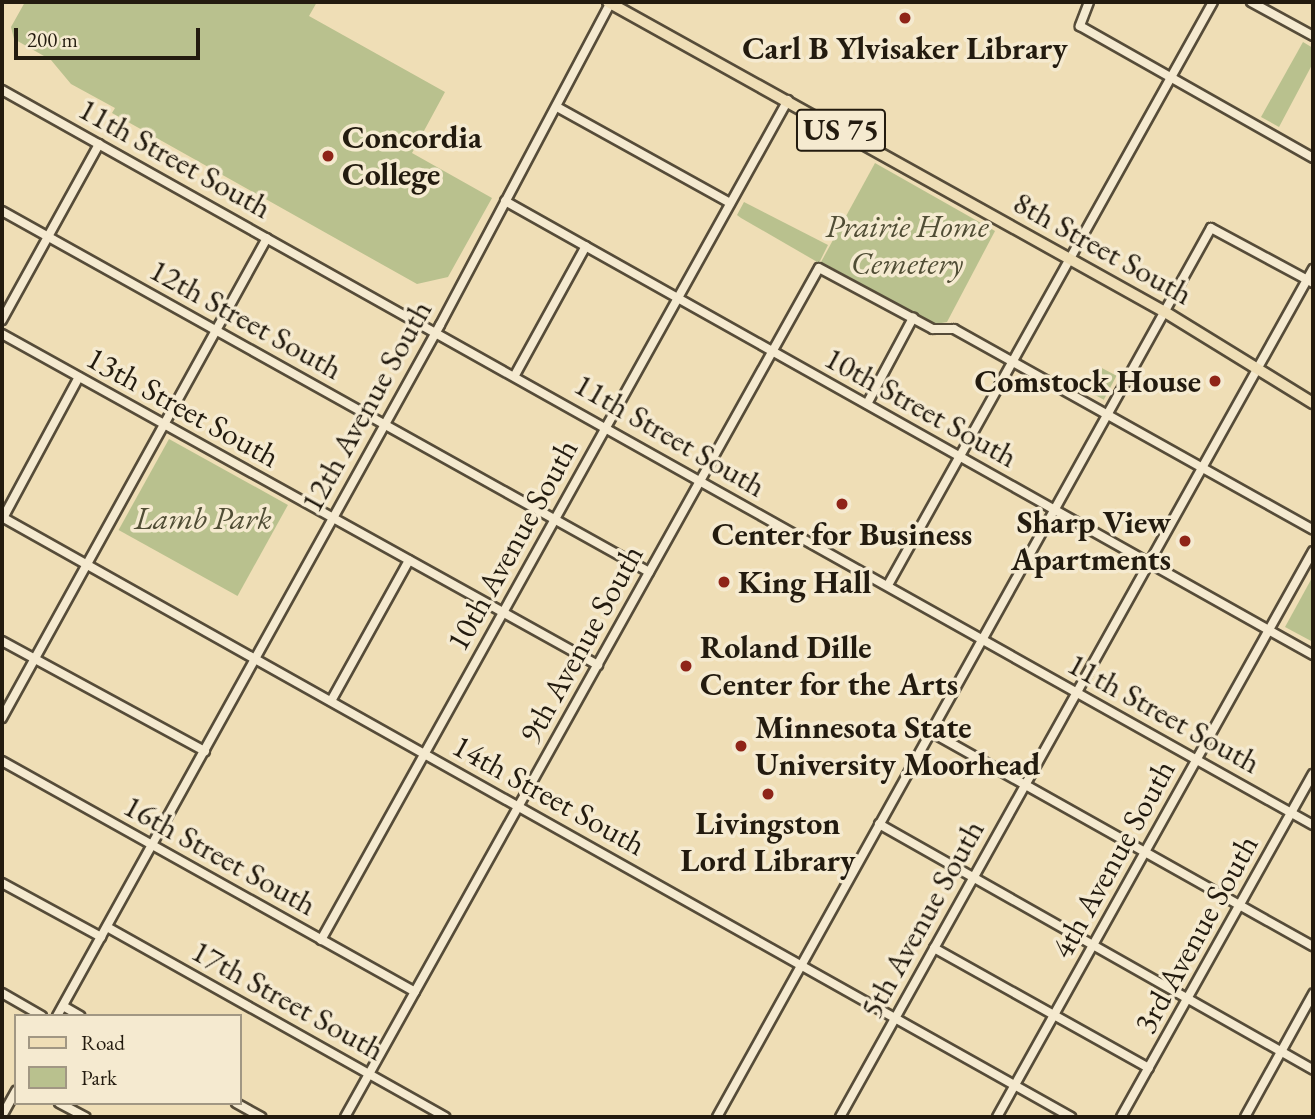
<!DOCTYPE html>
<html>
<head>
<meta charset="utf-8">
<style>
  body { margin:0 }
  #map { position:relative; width:1315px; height:1119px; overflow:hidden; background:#efdeb6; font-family:"EB Garamond",serif }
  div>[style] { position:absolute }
  .green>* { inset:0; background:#b9c18e; transform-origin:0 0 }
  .roads { filter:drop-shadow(2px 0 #564c39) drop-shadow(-2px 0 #564c39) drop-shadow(0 2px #564c39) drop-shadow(0 -2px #564c39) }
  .minor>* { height:8px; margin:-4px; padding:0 4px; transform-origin:4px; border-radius:4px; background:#f5ead0 }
  .major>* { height:10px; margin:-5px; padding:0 5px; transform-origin:5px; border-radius:5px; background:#efdeb6 }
  .dots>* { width:19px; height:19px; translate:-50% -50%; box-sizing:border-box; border:4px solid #f5ead0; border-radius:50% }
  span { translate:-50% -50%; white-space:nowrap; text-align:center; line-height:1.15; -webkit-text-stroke:7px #f5ead0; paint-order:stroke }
  .shield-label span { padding:2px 5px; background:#f5ead0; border:2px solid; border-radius:5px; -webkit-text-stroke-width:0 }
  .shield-label { font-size:30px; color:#231b0f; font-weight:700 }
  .poi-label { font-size:32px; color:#231b0f; font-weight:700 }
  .left { translate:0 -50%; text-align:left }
  .right { translate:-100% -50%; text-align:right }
  .street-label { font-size:32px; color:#231b0f }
  .park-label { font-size:32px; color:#504d35; font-style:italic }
  .frame { position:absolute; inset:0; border:4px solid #231b0f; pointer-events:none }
  .legend { position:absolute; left:14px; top:1014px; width:228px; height:91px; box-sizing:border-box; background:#f5ead0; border:2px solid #a19783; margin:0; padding:9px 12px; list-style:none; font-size:21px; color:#231b0f }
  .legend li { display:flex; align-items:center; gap:14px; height:35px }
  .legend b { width:35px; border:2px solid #a19783 }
  .scale { position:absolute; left:14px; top:28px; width:186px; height:32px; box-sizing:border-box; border:4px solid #231b0f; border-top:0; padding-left:9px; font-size:21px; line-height:24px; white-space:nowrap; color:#231b0f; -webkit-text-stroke:5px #f5ead0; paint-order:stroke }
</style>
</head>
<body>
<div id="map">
  <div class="green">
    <i style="clip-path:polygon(25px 2px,317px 2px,309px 16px,445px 92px,412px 153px,492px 198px,448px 277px,417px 284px,112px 113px,115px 108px,71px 84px,51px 60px,14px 39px,11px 27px)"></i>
    <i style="clip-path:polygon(1303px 42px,1313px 48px,1313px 63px,1279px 127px,1261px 117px)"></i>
    <i style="clip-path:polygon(875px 163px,995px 231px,947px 322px,936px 324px,821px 262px)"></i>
    <i style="clip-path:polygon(744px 202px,828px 245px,819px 263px,741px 218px,737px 215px)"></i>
    <i style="left:1098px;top:366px;width:21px;height:27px;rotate:28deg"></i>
    <i style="left:169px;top:439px;width:136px;height:104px;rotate:29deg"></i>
    <i style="clip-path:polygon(1313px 576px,1313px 642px,1285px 627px)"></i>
  </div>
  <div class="roads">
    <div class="minor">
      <i style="left:1089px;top:2px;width:26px;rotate:111deg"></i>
      <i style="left:1080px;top:26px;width:268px;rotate:29.5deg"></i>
      <i style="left:1251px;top:2px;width:71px;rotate:28.7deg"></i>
      <i style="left:2px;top:90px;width:1503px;rotate:29.28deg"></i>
      <i style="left:557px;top:107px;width:198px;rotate:29deg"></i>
      <i style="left:505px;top:201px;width:927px;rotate:29.33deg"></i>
      <i style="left:2px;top:211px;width:741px;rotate:29.16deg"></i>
      <i style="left:2px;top:320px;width:201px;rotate:-61.1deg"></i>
      <i style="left:2px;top:334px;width:682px;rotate:29.05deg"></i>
      <i style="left:515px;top:375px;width:147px;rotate:-61.2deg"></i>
      <i style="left:867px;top:404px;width:98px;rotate:-61.9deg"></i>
      <i style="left:2px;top:517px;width:1226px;rotate:29.3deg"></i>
      <i style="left:3px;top:518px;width:160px;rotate:-61.7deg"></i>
      <i style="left:888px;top:585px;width:667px;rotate:-60.86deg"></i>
      <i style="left:2px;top:641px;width:231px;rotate:28.5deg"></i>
      <i style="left:331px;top:701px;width:161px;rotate:-61deg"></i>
      <i style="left:2px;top:718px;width:548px;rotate:-61.1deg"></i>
      <i style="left:931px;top:732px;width:438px;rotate:29.3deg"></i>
      <i style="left:2px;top:761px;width:473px;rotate:29.2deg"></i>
      <i style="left:879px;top:824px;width:499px;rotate:29.5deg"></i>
      <i style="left:2px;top:883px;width:113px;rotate:28.6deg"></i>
      <i style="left:107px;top:927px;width:388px;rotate:29.3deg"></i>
      <i style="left:321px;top:940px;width:961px;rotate:-60.93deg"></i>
      <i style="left:934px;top:948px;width:246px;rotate:29.2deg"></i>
      <i style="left:2px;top:993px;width:46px;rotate:29.9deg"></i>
      <i style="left:63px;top:1006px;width:20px;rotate:30deg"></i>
      <i style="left:57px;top:1016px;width:790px;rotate:-61deg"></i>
      <i style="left:440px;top:325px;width:365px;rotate:-62.1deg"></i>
      <i style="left:59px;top:1103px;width:30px;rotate:28deg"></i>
      <i style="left:236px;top:1103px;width:29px;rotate:29deg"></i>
      <i style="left:2px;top:1116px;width:29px;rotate:-61deg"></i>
      <i style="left:345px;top:1117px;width:972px;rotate:-60.83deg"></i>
      <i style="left:819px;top:268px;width:129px;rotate:28.2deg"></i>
      <i style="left:933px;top:329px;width:21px"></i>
      <i style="left:954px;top:329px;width:411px;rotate:29.2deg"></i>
      <i style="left:717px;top:1117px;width:1017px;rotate:-60.94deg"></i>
      <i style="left:1211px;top:228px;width:116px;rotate:28.3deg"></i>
      <i style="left:840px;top:1117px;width:971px;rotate:-60.85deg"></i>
      <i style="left:997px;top:1117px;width:648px;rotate:-60.83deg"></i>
      <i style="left:1121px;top:1117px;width:393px;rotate:-60.8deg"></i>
      <i style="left:1245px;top:1117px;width:141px;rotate:-61.1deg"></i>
    </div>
    <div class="major">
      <i style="left:608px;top:2px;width:637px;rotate:29.1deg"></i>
      <i style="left:1165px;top:312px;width:174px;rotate:31.6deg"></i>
    </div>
  </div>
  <div class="dots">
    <i style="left:905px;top:18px;background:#8f2418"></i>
    <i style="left:328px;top:156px;background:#8f2418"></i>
    <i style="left:1215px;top:381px;background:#8f2418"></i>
    <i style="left:842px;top:504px;background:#8f2418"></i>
    <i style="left:1185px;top:541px;background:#8f2418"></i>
    <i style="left:724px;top:582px;background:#8f2418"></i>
    <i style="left:686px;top:666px;background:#8f2418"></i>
    <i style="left:741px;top:746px;background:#8f2418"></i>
    <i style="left:768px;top:794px;background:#8f2418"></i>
  </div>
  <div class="shield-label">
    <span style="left:841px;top:130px">US 75</span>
  </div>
  <div class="poi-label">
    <span style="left:905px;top:48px">Carl B Ylvisaker Library</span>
    <span class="left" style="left:342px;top:156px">Concordia<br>College</span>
    <span class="right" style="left:1201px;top:381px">Comstock House</span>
    <span class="right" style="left:1171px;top:541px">Sharp View<br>Apartments</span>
    <span style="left:842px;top:534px">Center for Business</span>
    <span class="left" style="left:738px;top:582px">King Hall</span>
    <span class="left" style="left:700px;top:666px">Roland Dille<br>Center for the Arts</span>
    <span class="left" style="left:755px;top:746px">Minnesota State<br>University Moorhead</span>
    <span style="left:768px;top:842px">Livingston<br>Lord Library</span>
  </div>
  <div class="street-label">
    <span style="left:175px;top:158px;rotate:29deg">11th Street South</span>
    <span style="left:1103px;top:248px;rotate:29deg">8th Street South</span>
    <span style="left:246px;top:319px;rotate:29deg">12th Street South</span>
    <span style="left:366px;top:406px;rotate:-61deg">12th Avenue South</span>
    <span style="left:183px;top:407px;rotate:29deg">13th Street South</span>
    <span style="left:921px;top:407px;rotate:29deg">10th Street South</span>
    <span style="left:670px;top:435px;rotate:30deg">11th Street South</span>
    <span style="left:512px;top:545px;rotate:-61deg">10th Avenue South</span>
    <span style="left:581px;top:644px;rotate:-61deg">9th Avenue South</span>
    <span style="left:1164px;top:713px;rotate:29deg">11th Street South</span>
    <span style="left:549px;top:795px;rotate:29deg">14th Street South</span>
    <span style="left:220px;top:855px;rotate:29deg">16th Street South</span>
    <span style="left:1113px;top:859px;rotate:-61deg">4th Avenue South</span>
    <span style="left:922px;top:919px;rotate:-61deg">5th Avenue South</span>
    <span style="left:1196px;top:934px;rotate:-61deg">3rd Avenue South</span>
    <span style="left:288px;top:1000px;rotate:29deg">17th Street South</span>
  </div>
  <div class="park-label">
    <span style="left:907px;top:245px">Prairie Home<br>Cemetery</span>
    <span style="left:203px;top:518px">Lamb Park</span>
  </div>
  <div class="frame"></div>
  <ul class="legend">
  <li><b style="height:9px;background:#efdeb6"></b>Road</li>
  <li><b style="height:19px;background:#b9c18e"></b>Park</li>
  </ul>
  <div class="scale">200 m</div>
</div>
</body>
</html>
